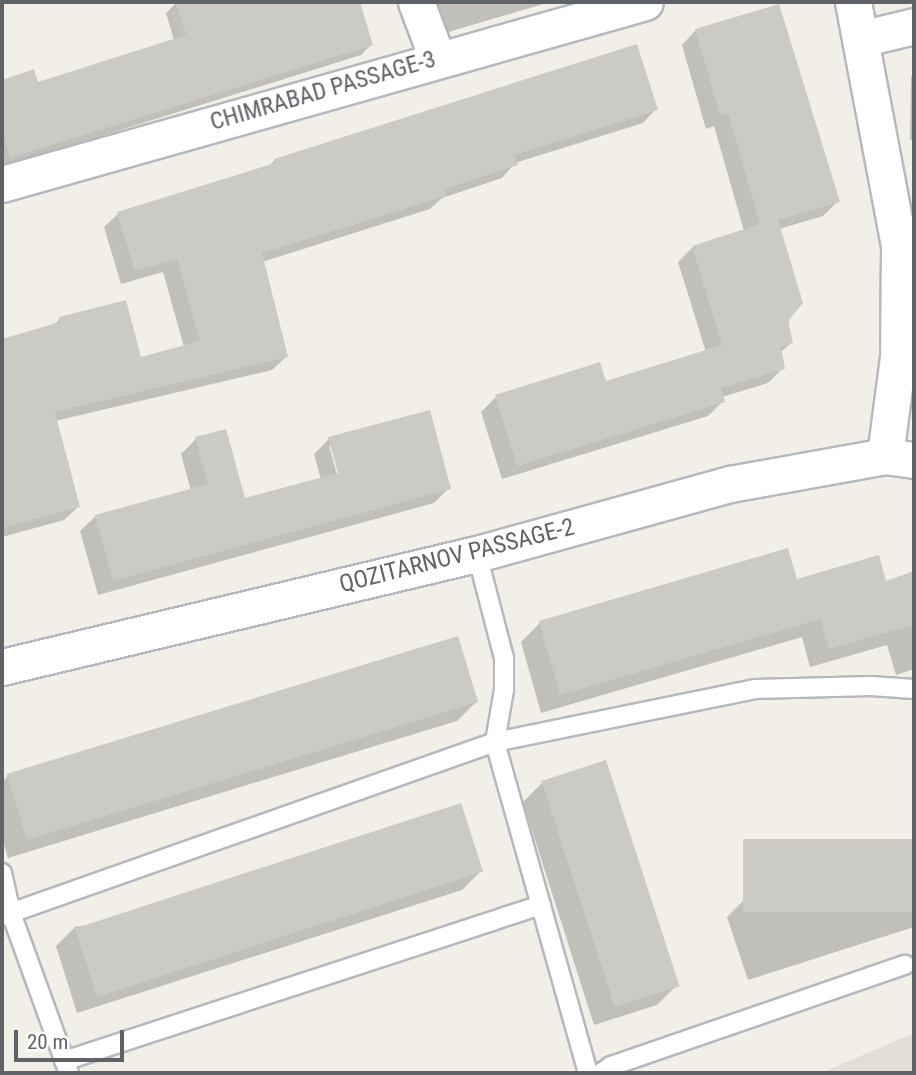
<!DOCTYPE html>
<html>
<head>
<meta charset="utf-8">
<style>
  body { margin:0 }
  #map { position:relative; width:916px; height:1075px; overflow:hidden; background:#f1efe8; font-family:"Roboto Condensed",sans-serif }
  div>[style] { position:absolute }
  .education>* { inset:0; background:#e1ded6 }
  .shadow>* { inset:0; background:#0003 }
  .building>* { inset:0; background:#cccac5; transform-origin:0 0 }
  .roads { filter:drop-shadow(2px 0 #b5b8bc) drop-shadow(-2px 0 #b5b8bc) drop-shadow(0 2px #b5b8bc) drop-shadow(0 -2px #b5b8bc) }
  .lane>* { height:18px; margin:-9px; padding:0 9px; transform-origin:9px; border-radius:9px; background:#fff }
  .street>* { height:35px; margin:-17.5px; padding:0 17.5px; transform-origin:17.5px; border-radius:17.5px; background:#fff }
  span { translate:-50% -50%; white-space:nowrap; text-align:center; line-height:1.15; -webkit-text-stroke:5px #fff; paint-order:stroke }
  .street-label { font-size:24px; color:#5f6368 }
  .frame { position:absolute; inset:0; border:4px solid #5f6368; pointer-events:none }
  .scale { position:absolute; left:14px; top:1030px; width:110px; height:32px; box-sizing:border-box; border:4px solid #5f6368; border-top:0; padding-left:9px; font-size:21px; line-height:24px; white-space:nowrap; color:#5f6368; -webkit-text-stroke:5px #fff; paint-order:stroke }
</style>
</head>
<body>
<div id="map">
  <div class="education">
    <i style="clip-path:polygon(914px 1033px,914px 1073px,821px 1073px)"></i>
  </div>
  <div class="shadow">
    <i style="clip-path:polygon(177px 2px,273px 2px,276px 11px,304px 2px,358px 2px,371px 45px,361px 55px,2px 167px,2px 82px,33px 72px,37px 84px,174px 40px,166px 13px)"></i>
    <i style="clip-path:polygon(436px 2px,550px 2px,445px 33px)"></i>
    <i style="clip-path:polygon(696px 30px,838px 201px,823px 216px,779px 229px,791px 343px,780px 353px,783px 368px,768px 383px,722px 397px,723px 401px,708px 416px,502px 479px,481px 412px,496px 397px,605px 383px,706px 352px,678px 262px,692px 248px,744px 231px,714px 126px,706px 129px,682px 45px)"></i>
    <i style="clip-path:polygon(914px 75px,914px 140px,910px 140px,911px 77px)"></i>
    <i style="clip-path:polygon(656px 109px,643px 123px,515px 163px,502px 178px,442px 198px,430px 209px,262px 262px,286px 357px,272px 370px,55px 421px,78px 507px,64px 520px,2px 537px,2px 341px,53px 326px,60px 319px,139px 360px,184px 347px,163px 272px,121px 284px,104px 227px,118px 214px,268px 167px,275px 160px)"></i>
    <i style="clip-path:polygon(evenodd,196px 439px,243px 500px,321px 480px,314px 454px,329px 439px,449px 488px,434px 503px,98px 595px,80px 531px,96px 516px,191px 491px,181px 454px,196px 439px,329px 446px,333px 446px,342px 481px,339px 482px,329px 446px)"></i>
    <i style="clip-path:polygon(914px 573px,914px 669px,896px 675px,887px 645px,810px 667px,802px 637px,541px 713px,521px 642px,540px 623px,796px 581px,885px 583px)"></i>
    <i style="clip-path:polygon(476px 702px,457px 721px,8px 858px,2px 837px,2px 782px,8px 776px)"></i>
    <i style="clip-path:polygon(542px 783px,676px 986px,657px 1005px,594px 1025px,523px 802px)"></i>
    <i style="clip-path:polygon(914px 840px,914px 927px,748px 980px,727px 917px,752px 892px)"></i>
    <i style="clip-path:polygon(481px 871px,462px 890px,77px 1013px,56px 946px,75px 927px)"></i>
  </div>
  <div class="building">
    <i style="clip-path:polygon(175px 2px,360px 2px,373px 45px,10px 158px,2px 130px,2px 80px,34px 69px,38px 82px,186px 35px)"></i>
    <i style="clip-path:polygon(779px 4px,840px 202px,778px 220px,803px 303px,788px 321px,793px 343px,781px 347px,785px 369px,721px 388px,725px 402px,517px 466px,495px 395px,600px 362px,606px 381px,722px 345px,692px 246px,760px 224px,728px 113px,720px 115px,695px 29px)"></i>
    <i style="clip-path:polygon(637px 44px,658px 110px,514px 155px,518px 165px,444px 189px,446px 196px,262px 253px,288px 357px,55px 412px,80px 507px,2px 528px,2px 339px,60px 322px,59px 317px,126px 300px,141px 357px,200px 341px,177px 259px,135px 271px,117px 212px,275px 163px,274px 159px)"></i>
    <i style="clip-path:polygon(430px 410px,451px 489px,113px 581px,95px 515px,208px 484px,195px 437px,226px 429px,245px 498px,338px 473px,328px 437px)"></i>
    <i style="clip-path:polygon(788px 548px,797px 579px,879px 555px,886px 581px,914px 571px,914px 625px,829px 649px,821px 619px,560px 695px,539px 621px)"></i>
    <i style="left:458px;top:636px;width:69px;height:472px;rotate:73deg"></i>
    <i style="left:606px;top:760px;width:238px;height:68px;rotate:72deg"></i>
    <i style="left:461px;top:803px;width:72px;height:406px;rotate:72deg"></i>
    <i style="left:914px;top:839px;width:73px;height:171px;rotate:90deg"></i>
  </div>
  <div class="roads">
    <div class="lane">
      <i style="left:2px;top:873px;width:41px;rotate:77.3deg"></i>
      <i style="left:11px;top:913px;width:170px;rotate:70.1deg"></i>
      <i style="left:2px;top:916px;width:523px;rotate:-19.44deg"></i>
      <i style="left:495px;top:742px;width:53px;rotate:-80.2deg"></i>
      <i style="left:504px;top:690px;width:32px;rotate:-90deg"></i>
      <i style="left:504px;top:658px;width:107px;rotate:-104.6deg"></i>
      <i style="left:64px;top:1061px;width:502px;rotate:-18.11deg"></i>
      <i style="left:588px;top:1073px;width:344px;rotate:-105.7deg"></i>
      <i style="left:495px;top:742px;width:265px;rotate:-11.5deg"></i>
      <i style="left:755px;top:689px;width:116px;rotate:-1.5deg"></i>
      <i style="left:871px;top:686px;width:43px;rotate:4deg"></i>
      <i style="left:601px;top:1073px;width:12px;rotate:-35deg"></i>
      <i style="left:611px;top:1066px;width:311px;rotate:-19deg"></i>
    </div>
    <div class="street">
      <i style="left:416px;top:2px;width:60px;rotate:69.4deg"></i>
      <i style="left:853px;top:2px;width:248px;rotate:79.3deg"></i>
      <i style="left:899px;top:246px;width:111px;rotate:90.5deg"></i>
      <i style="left:898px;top:357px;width:100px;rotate:97.5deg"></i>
      <i style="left:860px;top:39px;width:56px;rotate:-13.5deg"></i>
      <i style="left:2px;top:184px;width:668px;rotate:-15.8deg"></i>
      <i style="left:2px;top:667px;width:488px;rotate:-13.4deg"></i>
      <i style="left:477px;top:554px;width:263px;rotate:-15.5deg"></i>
      <i style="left:730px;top:484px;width:158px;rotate:-10.2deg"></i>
      <i style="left:885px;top:456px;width:29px;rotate:8deg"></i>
    </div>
  </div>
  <div class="street-label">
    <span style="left:323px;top:91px;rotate:-16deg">CHIMRАBАD PASSAGE-3</span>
    <span style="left:457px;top:556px;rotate:-14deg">QOZITARNOV PASSAGE-2</span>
  </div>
  <div class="frame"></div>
  <div class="scale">20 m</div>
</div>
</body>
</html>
